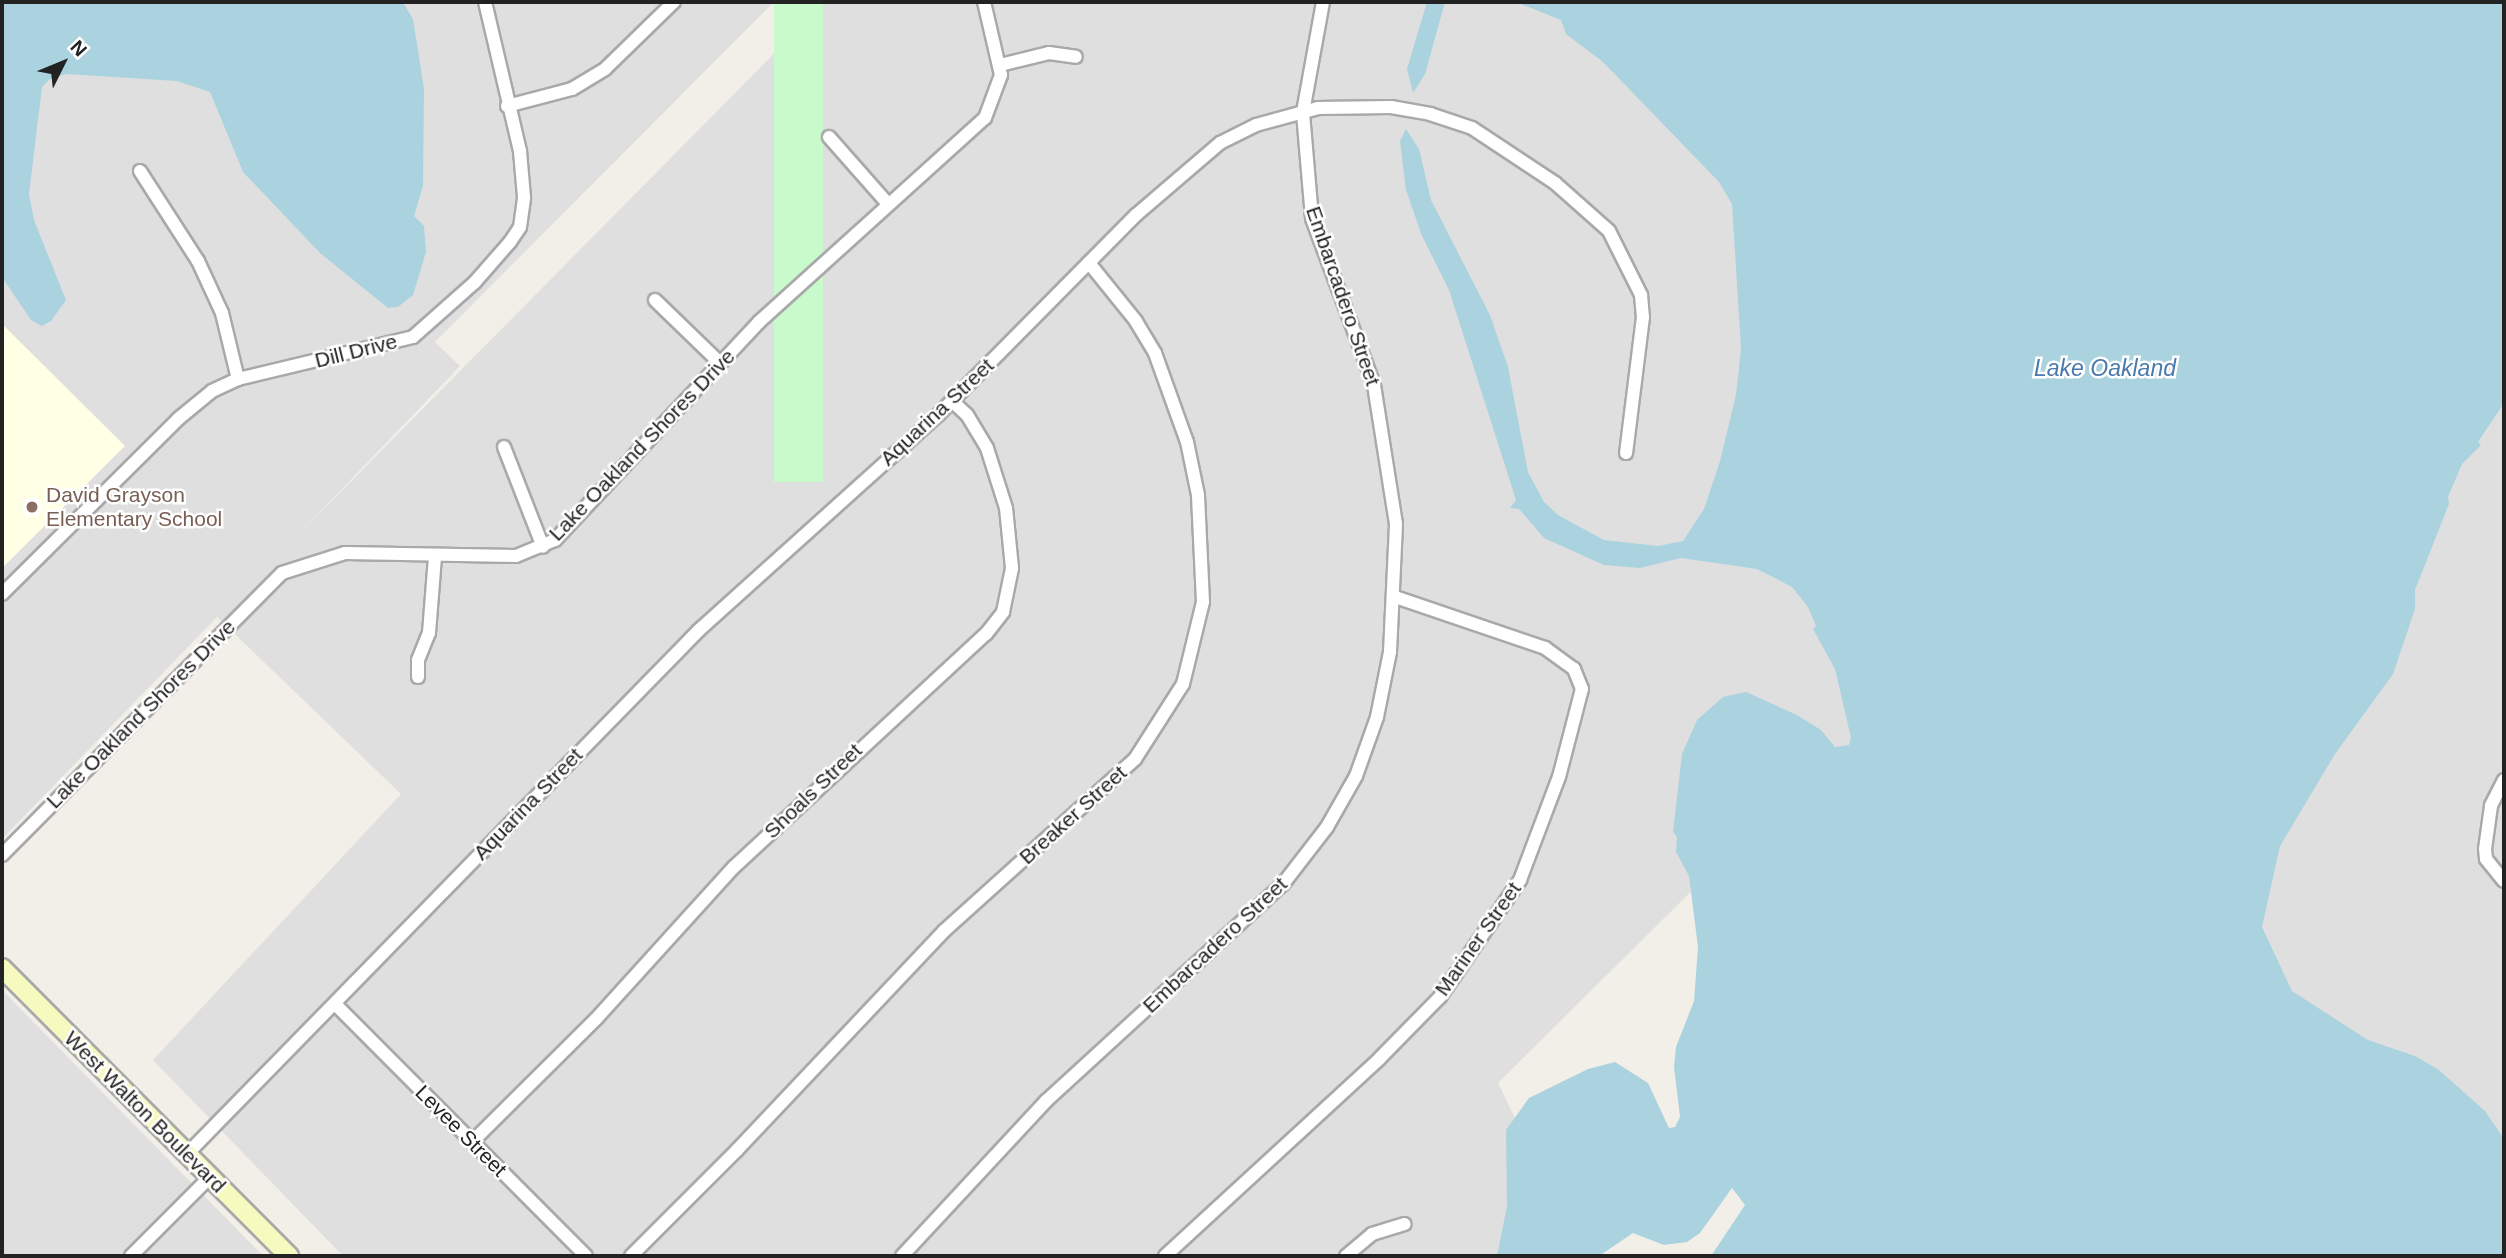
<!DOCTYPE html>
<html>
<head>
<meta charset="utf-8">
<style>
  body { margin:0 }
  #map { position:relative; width:2506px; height:1258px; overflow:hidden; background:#f2efe9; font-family:Helvetica,sans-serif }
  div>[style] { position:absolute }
  .residential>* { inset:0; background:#e0dfdf }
  .education>* { inset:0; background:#ffffe5 }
  .park>* { inset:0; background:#c8facc; transform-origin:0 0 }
  .water>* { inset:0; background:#aad3df }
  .roads { filter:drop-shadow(2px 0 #a9a9a9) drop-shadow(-2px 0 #a9a9a9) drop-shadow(0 2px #a9a9a9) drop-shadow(0 -2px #a9a9a9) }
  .minor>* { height:12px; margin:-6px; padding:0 6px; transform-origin:6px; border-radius:6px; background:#fff }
  .secondary>* { height:18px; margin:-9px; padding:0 9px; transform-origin:9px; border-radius:9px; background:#f7fabf }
  .dots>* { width:19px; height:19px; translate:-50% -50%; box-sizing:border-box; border:4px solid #fff; border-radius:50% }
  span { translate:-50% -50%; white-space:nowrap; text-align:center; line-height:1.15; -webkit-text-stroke:5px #fff; paint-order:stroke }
  .street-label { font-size:21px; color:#222 }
  .education-label { font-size:21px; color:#785e54 }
  .left { translate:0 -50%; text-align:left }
  .water-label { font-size:23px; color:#4a7aab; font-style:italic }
  .frame { position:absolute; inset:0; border:4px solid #222; pointer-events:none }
  .north { position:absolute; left:28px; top:28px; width:70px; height:70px; -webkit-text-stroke:5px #fff; paint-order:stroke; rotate:47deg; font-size:19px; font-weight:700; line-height:28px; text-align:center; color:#222 }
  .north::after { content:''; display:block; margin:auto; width:24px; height:32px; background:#222; clip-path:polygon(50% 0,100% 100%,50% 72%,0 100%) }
</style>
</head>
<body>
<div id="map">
  <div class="residential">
    <i style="clip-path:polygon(2px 2px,774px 2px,435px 342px,460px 366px,292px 541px,825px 2px,1683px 2px,1957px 751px,1759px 824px,1498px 1083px,1549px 1188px,1522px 1256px,343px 1256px,153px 1060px,401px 794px,217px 617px,2px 839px,2px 568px,124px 446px,2px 324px)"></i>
    <i style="clip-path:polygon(2504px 2px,2504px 1256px,2177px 988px)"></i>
    <i style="clip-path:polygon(2px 990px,263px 1256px,2px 1256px)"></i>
  </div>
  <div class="education">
    <i style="clip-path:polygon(2px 324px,125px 446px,2px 568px)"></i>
  </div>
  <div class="park">
    <i style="left:774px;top:2px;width:49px;height:480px"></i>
  </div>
  <div class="water">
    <i style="clip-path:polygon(2px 2px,404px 4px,413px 19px,424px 89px,423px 186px,414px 216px,424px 226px,426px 252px,413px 295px,398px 307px,388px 308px,320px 253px,243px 172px,210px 92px,177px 81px,66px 74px,50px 79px,42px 87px,29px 194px,34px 220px,66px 300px,51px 321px,42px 326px,31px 320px,2px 277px)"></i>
    <i style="clip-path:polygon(1427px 2px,1445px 2px,1425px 74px,1413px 93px,1407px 69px)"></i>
    <i style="clip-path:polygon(1516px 2px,2504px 2px,2504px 403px,2478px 442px,2481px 445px,2462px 464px,2448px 497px,2449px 504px,2415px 590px,2415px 609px,2393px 674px,2335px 754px,2280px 846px,2262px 927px,2292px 991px,2368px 1040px,2415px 1056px,2439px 1070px,2485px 1111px,2504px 1139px,2504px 1256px,1711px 1256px,1745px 1205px,1732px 1188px,1700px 1233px,1687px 1242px,1664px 1245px,1633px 1233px,1599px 1256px,1497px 1256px,1507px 1206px,1506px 1130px,1529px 1098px,1588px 1069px,1615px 1062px,1648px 1083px,1669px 1128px,1675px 1127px,1680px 1117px,1674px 1067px,1676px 1047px,1694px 1001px,1698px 947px,1689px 876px,1676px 852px,1677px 837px,1673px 832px,1682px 754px,1697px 720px,1723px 697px,1746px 692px,1797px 715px,1821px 730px,1835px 747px,1849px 745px,1851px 738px,1835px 669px,1813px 629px,1816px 626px,1808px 607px,1792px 587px,1757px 569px,1681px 558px,1640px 568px,1604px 565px,1544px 538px,1519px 509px,1510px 508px,1516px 500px,1449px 290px,1422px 236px,1406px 190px,1400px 141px,1406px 129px,1419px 149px,1431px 200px,1490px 315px,1508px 367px,1528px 472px,1544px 502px,1558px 515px,1604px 540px,1658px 546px,1683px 541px,1704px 509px,1720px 461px,1736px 395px,1741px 349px,1732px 204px,1719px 182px,1603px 62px,1566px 34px,1561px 20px)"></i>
  </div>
  <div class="roads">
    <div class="minor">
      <i style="left:1000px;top:65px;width:50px;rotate:-13.8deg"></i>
      <i style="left:1049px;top:53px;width:27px;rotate:8deg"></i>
      <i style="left:507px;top:106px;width:67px;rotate:-14.7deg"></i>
      <i style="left:572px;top:89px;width:39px;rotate:-31deg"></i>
      <i style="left:605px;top:69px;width:96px;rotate:-44.2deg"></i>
      <i style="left:829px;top:137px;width:89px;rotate:48.6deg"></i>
      <i style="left:140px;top:171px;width:107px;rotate:57.2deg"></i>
      <i style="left:198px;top:261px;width:57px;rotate:65.2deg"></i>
      <i style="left:222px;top:313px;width:68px;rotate:76.4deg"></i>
      <i style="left:655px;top:300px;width:89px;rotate:44.1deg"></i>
      <i style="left:504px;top:447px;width:107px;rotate:68.7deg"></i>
      <i style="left:2px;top:594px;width:248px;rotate:-44.8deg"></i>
      <i style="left:178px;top:419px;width:44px;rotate:-39.5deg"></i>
      <i style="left:212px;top:391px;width:29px;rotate:-25deg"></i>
      <i style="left:238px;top:379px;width:180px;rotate:-13.5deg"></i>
      <i style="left:413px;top:337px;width:83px;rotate:-41.6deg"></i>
      <i style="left:475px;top:282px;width:53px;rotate:-48.8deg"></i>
      <i style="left:510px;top:242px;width:18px;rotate:-56deg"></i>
      <i style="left:520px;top:227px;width:30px;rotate:-82deg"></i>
      <i style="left:524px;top:197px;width:46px;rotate:-95deg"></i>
      <i style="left:520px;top:151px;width:153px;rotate:-103.2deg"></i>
      <i style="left:418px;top:677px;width:17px;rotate:-90deg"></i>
      <i style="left:418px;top:660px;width:29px;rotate:-68deg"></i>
      <i style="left:429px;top:633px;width:77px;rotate:-85.5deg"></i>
      <i style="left:2504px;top:780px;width:29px;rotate:117deg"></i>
      <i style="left:2491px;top:806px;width:43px;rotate:97.9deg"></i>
      <i style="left:2485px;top:849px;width:10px;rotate:84deg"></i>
      <i style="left:2486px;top:859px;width:28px;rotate:51deg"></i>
      <i style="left:2px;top:855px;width:397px;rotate:-45.2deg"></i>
      <i style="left:282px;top:573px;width:66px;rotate:-17.6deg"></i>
      <i style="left:345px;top:553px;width:171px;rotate:1deg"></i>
      <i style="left:516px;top:556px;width:42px;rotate:-22.3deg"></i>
      <i style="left:555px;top:540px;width:299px;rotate:-46.9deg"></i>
      <i style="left:759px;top:322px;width:304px;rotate:-42.1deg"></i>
      <i style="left:985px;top:118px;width:46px;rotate:-69.6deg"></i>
      <i style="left:1001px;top:75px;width:75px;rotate:-103.1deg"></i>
      <i style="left:336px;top:1005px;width:354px;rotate:45.1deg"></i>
      <i style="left:472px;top:1142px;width:175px;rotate:-44.8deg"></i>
      <i style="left:596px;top:1019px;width:205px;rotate:-47.8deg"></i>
      <i style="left:734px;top:867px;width:343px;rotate:-42.8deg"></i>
      <i style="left:986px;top:634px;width:28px;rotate:-52deg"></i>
      <i style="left:1003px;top:612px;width:45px;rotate:-78.4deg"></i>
      <i style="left:1012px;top:568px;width:60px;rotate:-95.7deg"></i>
      <i style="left:1006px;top:508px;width:63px;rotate:-107.6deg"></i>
      <i style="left:987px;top:448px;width:39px;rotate:-121deg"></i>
      <i style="left:967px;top:415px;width:21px;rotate:-137deg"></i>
      <i style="left:187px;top:1154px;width:731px;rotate:-45.66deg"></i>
      <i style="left:698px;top:631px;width:323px;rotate:-42deg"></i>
      <i style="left:938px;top:415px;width:281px;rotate:-45.3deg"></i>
      <i style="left:1136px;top:215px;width:111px;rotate:-40.6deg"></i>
      <i style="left:1220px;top:143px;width:40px;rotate:-26.6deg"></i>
      <i style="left:1256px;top:125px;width:64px;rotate:-15.3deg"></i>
      <i style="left:1318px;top:108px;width:73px;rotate:-0.8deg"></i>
      <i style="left:1391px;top:107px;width:40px;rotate:10deg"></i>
      <i style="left:1430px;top:114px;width:44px;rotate:18.4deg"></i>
      <i style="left:1472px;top:128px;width:100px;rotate:33.5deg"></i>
      <i style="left:1555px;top:183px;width:72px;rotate:41.6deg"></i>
      <i style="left:1609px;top:231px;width:72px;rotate:63.4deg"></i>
      <i style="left:1641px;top:295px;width:22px;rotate:85deg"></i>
      <i style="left:1643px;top:317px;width:137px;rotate:97.1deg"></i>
      <i style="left:131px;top:1256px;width:112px;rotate:-45deg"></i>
      <i style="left:631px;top:1256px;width:150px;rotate:-45deg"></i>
      <i style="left:737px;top:1150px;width:301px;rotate:-46.6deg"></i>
      <i style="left:944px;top:931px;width:257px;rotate:-42deg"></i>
      <i style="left:1135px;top:759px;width:89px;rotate:-57.4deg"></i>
      <i style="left:1183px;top:684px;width:84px;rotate:-76.3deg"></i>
      <i style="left:1203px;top:602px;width:107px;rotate:-92.7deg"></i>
      <i style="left:1198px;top:495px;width:54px;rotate:-101.7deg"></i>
      <i style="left:1187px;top:442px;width:95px;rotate:-109.8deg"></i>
      <i style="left:1155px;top:353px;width:37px;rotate:-121deg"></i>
      <i style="left:1136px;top:321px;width:75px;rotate:-129deg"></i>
      <i style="left:902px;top:1256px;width:212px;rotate:-47.1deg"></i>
      <i style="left:1046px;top:1101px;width:321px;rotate:-42.5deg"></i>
      <i style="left:1283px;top:884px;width:72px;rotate:-52.3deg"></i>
      <i style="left:1327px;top:827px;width:59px;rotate:-60.4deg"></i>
      <i style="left:1356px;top:776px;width:63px;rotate:-70.4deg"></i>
      <i style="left:1377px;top:717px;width:66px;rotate:-78.7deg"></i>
      <i style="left:1390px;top:652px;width:128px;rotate:-87.3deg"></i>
      <i style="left:1396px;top:524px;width:141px;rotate:-99deg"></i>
      <i style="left:1374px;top:385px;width:178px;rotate:-110.4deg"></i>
      <i style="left:1312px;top:218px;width:106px;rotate:-94.9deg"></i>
      <i style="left:1303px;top:112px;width:112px;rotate:-79.7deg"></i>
      <i style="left:1165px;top:1256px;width:292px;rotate:-42.6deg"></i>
      <i style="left:1380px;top:1058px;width:86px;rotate:-45.5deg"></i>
      <i style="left:1440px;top:997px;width:142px;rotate:-55.6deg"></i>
      <i style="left:1520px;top:880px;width:110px;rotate:-69.3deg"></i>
      <i style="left:1559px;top:777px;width:91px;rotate:-75.4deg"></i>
      <i style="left:1582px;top:689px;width:22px;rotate:-112deg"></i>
      <i style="left:1574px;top:669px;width:36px;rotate:-144deg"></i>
      <i style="left:1545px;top:648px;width:158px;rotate:-161.2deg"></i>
      <i style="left:1346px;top:1256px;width:34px;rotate:-40deg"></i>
      <i style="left:1372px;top:1234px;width:34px;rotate:-17deg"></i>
    </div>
    <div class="secondary">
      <i style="left:2px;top:968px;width:407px;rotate:45.1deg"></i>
    </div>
  </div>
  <div class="dots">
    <i style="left:32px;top:507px;background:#8d6e63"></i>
  </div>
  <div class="street-label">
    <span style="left:1343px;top:296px;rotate:71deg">Embarcadero Street</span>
    <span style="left:356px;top:351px;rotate:-14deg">Dill Drive</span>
    <span style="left:937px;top:412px;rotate:-43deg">Aquarina Street</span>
    <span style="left:642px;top:445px;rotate:-46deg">Lake Oakland Shores Drive</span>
    <span style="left:141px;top:714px;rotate:-45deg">Lake Oakland Shores Drive</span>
    <span style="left:813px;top:791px;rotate:-44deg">Shoals Street</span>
    <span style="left:528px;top:804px;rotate:-46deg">Aquarina Street</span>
    <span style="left:1073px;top:815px;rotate:-42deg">Breaker Street</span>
    <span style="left:1478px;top:939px;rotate:-55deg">Mariner Street</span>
    <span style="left:1215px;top:945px;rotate:-43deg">Embarcadero Street</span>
    <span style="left:145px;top:1112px;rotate:45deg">West Walton Boulevard</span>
    <span style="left:461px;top:1131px;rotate:45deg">Levee Street</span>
  </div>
  <div class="education-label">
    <span class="left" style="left:46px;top:507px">David Grayson<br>Elementary School</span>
  </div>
  <div class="water-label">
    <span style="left:2105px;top:368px">Lake Oakland</span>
  </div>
  <div class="frame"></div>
  <div class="north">N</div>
</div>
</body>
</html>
